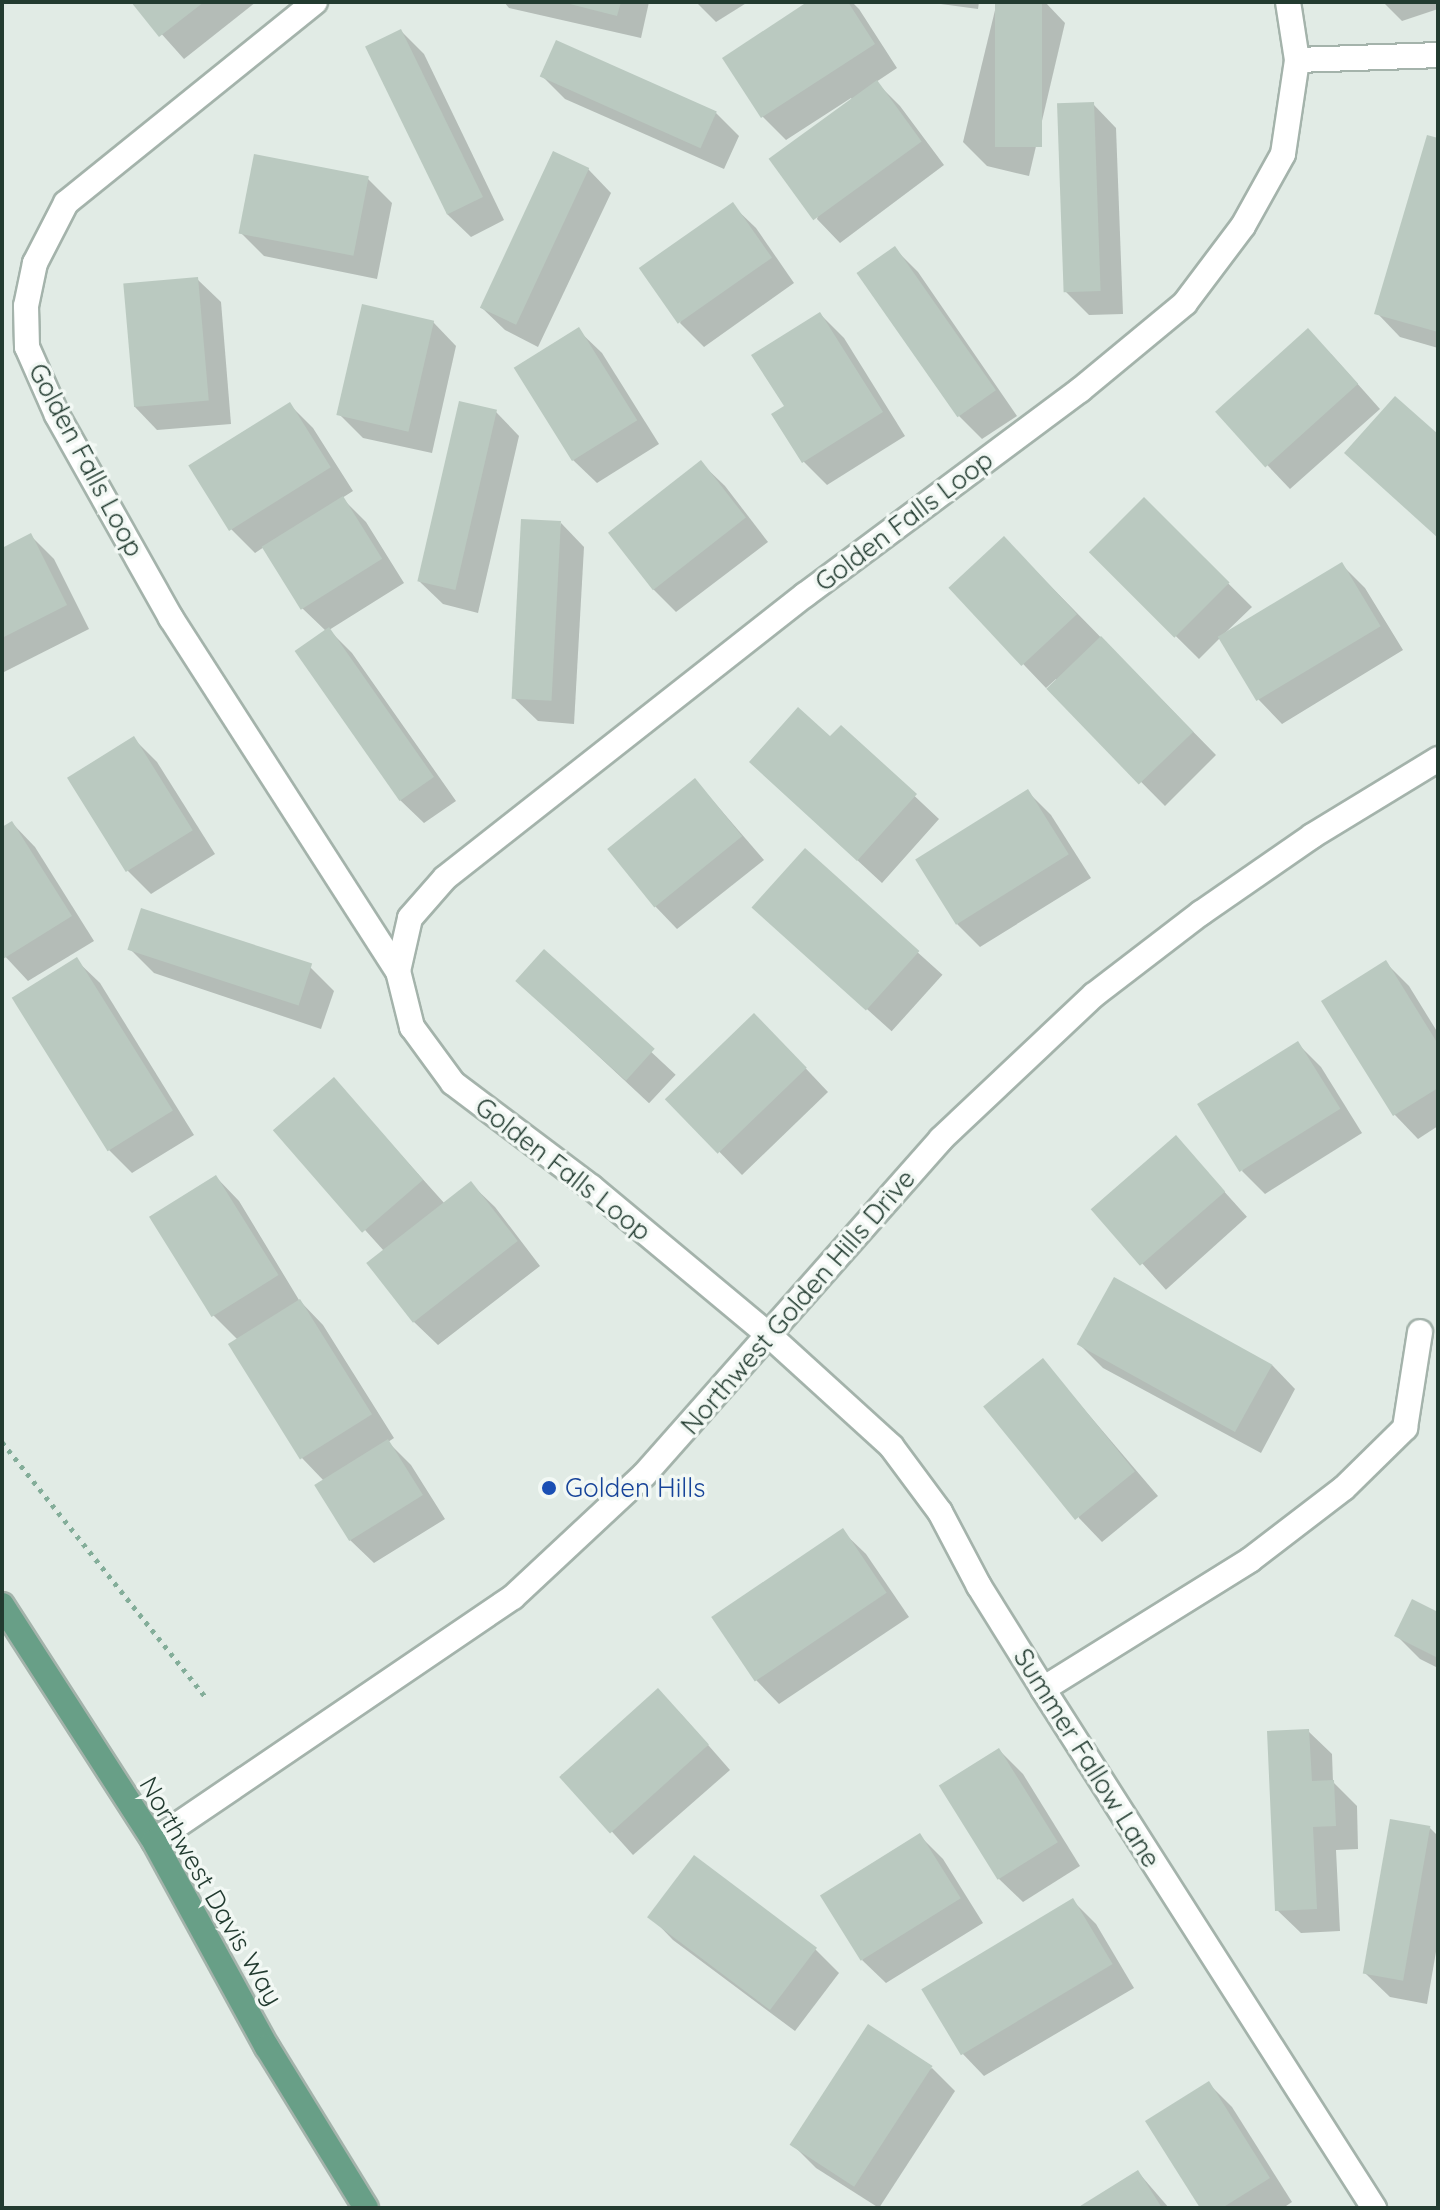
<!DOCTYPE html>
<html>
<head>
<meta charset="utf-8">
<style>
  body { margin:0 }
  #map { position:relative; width:1440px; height:2210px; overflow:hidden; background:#e1ebe5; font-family:Quicksand,sans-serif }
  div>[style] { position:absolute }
  .shadow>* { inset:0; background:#0003; transform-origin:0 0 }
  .building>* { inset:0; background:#bac9c0; transform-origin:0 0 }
  .path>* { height:5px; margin-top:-2.5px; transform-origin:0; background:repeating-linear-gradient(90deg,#83ad99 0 4px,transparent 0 10px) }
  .roads { filter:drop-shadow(2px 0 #a4b3ab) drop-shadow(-2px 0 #a4b3ab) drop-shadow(0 2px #a4b3ab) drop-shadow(0 -2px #a4b3ab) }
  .service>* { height:24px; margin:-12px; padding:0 12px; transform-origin:12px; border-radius:12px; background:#fff }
  .minor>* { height:24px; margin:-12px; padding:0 12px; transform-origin:12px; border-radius:12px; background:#fff }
  .primary>* { height:24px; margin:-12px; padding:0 12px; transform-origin:12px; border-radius:12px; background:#689f87 }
  .dots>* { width:22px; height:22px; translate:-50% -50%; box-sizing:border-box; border:4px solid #f2f8f4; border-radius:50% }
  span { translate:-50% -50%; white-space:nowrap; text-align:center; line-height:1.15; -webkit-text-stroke:7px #f2f8f4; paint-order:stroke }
  .street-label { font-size:26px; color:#223b30 }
  .transit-label { font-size:26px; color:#164399 }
  .left { translate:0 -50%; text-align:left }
  .frame { position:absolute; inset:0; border:4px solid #223b30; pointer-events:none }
</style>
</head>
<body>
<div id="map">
  <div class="shadow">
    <i style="clip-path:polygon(133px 2px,256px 2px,184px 59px)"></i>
    <i style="clip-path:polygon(504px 2px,649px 2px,641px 38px,509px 8px)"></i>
    <i style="clip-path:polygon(696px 2px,748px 2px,716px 22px)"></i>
    <i style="clip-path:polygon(811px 2px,852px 2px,859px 9px,897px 68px,876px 82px,900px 106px,944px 165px,840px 243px,817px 219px,853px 101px,851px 98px,786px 140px,763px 117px,725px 58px)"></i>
    <i style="clip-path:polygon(926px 2px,979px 2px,978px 9px)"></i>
    <i style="clip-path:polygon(997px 2px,1045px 2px,1065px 23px,1029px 176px,987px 166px,963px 142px)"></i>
    <i style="clip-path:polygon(1383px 2px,1438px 2px,1438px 9px,1402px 21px)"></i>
    <i style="clip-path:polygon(401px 31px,424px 54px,504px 220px,471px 237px,447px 214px)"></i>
    <i style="clip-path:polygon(542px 76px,715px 112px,739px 136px,724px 169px,565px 99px)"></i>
    <i style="clip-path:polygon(1093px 104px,1116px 128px,1123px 314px,1089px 315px,1066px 292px)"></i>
    <i style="clip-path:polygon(1438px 140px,1438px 348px,1400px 337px,1377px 313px)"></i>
    <i style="clip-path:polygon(588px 169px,611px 193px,538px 347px,505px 330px,481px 307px)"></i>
    <i style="clip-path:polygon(368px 179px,392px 203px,377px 279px,264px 256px,240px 232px)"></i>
    <i style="clip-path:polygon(732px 205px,756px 228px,794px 283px,704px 347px,680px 323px)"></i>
    <i style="clip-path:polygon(894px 248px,918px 272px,1017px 416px,982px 439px,959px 416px,859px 272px)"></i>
    <i style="clip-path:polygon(197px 279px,221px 302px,231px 424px,157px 430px,134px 406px)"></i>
    <i style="clip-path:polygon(820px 314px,844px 338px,905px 436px,827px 485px,803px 461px,786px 407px)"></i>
    <i style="clip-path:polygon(433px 322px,456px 346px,432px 453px,363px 438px,339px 414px)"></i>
    <i style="clip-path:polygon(578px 330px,602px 353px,659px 444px,597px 483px,573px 460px)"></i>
    <i style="clip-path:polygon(1331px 354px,1380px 409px,1290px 489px,1217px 412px)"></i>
    <i style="clip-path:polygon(290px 405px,313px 428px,353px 491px,342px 498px,366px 522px,404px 583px,329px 630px,352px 653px,456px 801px,424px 823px,400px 800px,326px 631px,302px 608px,264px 547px,255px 553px,231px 529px)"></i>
    <i style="clip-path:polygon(496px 412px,519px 436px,478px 613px,443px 604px,419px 581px)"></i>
    <i style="clip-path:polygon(701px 463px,725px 486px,768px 542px,676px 612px,653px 589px,610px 533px)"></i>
    <i style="clip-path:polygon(1144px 500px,1252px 607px,1224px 634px,1341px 564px,1365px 588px,1403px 650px,1282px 724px,1259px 700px,1221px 637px,1199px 659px,1092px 553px)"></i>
    <i style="clip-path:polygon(561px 523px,584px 547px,574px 724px,538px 721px,514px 698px)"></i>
    <i style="clip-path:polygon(31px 536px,54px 559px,89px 629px,2px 673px,2px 550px)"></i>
    <i style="clip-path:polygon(1027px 562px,1216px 755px,1165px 806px,1050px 690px,1058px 682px,1056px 679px,1046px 688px,951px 588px)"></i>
    <i style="clip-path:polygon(841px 727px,939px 819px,882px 883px,751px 762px,830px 739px)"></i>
    <i style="clip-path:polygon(134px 739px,157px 762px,215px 854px,151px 894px,128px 871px)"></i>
    <i style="clip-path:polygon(695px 780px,764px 860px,677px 929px,654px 905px)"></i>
    <i style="clip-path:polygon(1028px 792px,1051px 815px,1091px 878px,980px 947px,957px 924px)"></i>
    <i style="clip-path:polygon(12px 823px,35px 847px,94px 941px,28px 981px,2px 953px,2px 829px)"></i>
    <i style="left:805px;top:851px;width:185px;height:76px;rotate:42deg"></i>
    <i style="clip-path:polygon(130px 949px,310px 967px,334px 991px,321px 1029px,154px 973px)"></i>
    <i style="left:544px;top:952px;width:180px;height:39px;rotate:43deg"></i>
    <i style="clip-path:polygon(76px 960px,100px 983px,194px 1135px,132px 1173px,109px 1150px,14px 999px)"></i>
    <i style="clip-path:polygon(1386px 963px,1409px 986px,1438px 1033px,1438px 1126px,1418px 1139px,1395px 1115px,1324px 1002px)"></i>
    <i style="clip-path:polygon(778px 1039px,828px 1092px,742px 1175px,668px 1099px)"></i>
    <i style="clip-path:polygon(1297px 1043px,1321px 1067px,1362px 1133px,1265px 1194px,1242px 1171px)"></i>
    <i style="clip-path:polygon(334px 1080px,445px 1204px,471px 1184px,495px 1207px,540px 1266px,438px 1345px,414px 1322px,384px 1251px,276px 1131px)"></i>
    <i style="left:1176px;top:1138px;width:106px;height:109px;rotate:48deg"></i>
    <i style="clip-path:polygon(216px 1177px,239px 1201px,299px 1300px,323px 1325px,394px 1438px,388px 1442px,411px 1465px,445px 1519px,374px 1563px,350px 1540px,324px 1481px,302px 1458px,238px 1340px,213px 1315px)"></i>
    <i style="clip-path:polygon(1080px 1345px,1272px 1365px,1295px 1389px,1261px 1453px,1103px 1368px)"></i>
    <i style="clip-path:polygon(1043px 1361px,1158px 1496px,1102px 1542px,1079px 1518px)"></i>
    <i style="clip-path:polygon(842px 1531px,866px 1554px,909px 1617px,779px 1704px,756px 1680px,714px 1617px)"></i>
    <i style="clip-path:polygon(1438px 1614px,1438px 1668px,1420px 1659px,1396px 1635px)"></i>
    <i style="clip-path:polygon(681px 1714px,730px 1770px,633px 1855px,561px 1775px)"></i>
    <i style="clip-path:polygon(1308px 1731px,1332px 1754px,1333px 1782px,1357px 1806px,1358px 1849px,1336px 1850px,1340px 1931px,1301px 1933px,1277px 1910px)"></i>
    <i style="clip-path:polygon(999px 1750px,1023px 1774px,1080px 1866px,1023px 1902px,999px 1879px)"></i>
    <i style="clip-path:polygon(1430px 1828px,1438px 1836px,1438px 1940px,1427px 2004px,1390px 1997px,1366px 1974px)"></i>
    <i style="clip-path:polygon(920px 1836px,943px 1859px,983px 1923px,886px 1983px,862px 1960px)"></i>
    <i style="clip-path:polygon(1072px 1900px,1096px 1924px,1134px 1988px,984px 2076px,961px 2052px)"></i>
    <i style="clip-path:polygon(650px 1916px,815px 1949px,839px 1973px,795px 2031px,673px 1940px)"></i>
    <i style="clip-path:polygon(932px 2068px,955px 2091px,879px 2208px,816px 2168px,792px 2144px)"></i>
    <i style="clip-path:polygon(1209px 2084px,1232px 2107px,1292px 2202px,1283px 2208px,1202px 2208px)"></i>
    <i style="clip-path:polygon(1138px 2172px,1169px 2208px,1081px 2208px)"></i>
  </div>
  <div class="building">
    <i style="clip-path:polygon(131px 2px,204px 2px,159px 37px)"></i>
    <i style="clip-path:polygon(562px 2px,621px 2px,617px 16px)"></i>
    <i style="clip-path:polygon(807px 2px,848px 2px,875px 44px,761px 118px,722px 58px)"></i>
    <i style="left:995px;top:2px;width:47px;height:145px"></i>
    <i style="left:401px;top:29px;width:187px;height:40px;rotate:64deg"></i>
    <i style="left:556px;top:40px;width:176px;height:40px;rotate:24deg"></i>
    <i style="left:877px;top:80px;width:76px;height:134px;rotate:54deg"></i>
    <i style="left:1094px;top:102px;width:189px;height:37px;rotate:88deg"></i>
    <i style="clip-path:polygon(1427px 135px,1438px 138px,1438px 332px,1374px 314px)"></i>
    <i style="left:553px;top:151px;width:40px;height:173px;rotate:25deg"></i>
    <i style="left:254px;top:154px;width:117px;height:81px;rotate:11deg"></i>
    <i style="left:733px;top:202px;width:68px;height:115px;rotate:55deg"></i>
    <i style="left:895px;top:246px;width:176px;height:47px;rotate:55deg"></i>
    <i style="left:198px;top:277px;width:124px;height:75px;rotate:85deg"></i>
    <i style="left:362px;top:304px;width:74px;height:114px;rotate:13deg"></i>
    <i style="clip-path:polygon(820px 312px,883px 412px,802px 463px,771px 414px,784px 406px,751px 355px)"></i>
    <i style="left:579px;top:327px;width:110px;height:77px;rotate:58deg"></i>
    <i style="left:1308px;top:328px;width:75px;height:125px;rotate:48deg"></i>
    <i style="clip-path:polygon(1395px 396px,1438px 434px,1438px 538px,1344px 453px)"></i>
    <i style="left:459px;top:401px;width:39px;height:185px;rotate:13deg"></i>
    <i style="left:290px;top:402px;width:77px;height:120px;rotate:58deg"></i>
    <i style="left:701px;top:460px;width:73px;height:118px;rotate:52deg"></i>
    <i style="left:343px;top:496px;width:74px;height:96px;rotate:58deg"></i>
    <i style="left:1144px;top:497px;width:121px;height:78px;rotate:45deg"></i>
    <i style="left:521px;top:519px;width:40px;height:180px;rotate:3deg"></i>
    <i style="clip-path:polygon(31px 533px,67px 605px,2px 638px,2px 548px)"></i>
    <i style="left:1004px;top:536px;width:107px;height:76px;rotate:47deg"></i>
    <i style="left:1342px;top:562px;width:75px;height:145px;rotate:59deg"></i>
    <i style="left:329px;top:627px;width:183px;height:42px;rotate:55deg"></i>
    <i style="left:1101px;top:636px;width:133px;height:76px;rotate:46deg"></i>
    <i style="clip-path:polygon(798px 707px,830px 736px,841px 725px,917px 794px,857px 861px,749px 762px)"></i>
    <i style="left:134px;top:736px;width:111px;height:79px;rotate:58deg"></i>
    <i style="left:695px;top:778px;width:75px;height:113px;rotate:51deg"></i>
    <i style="left:1028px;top:789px;width:77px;height:133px;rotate:58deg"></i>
    <i style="clip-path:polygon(12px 821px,72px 916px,3px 959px,2px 827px)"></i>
    <i style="left:805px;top:848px;width:154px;height:80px;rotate:42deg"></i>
    <i style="left:141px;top:908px;width:180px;height:44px;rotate:18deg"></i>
    <i style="left:544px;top:949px;width:149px;height:43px;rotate:42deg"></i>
    <i style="left:77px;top:957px;width:181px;height:77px;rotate:58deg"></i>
    <i style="clip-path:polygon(1386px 960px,1438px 1044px,1438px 1088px,1393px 1116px,1321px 1001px)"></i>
    <i style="left:754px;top:1013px;width:76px;height:124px;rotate:46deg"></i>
    <i style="left:1298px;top:1041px;width:80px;height:119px;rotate:58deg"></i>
    <i style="left:334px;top:1077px;width:136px;height:81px;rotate:49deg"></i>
    <i style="left:1176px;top:1135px;width:75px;height:113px;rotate:49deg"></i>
    <i style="left:216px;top:1175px;width:118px;height:79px;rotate:58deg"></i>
    <i style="left:471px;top:1181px;width:76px;height:133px;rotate:52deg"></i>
    <i style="left:1114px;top:1277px;width:181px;height:77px;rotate:29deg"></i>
    <i style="left:300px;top:1299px;width:136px;height:85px;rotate:58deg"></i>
    <i style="left:1043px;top:1358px;width:146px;height:77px;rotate:51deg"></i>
    <i style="left:388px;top:1439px;width:66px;height:87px;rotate:58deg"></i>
    <i style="left:843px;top:1528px;width:78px;height:159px;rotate:56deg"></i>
    <i style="clip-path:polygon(1412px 1599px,1438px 1612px,1438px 1658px,1394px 1636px)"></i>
    <i style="left:658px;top:1688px;width:76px;height:133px;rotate:48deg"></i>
    <i style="clip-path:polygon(1309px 1729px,1312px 1781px,1334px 1780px,1336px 1826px,1313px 1827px,1317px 1909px,1275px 1911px,1267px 1731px)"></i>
    <i style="left:999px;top:1748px;width:111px;height:71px;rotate:58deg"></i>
    <i style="left:1390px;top:1819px;width:41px;height:157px;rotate:10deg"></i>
    <i style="left:920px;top:1833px;width:77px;height:118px;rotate:58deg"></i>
    <i style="left:694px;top:1855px;width:154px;height:78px;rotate:37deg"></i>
    <i style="left:1073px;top:1898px;width:77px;height:177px;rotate:59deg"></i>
    <i style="left:868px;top:2024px;width:77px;height:144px;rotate:33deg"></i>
    <i style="clip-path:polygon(1209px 2081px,1270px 2178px,1222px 2208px,1200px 2208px,1145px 2121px)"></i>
    <i style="clip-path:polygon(1138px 2170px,1162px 2208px,1077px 2208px)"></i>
  </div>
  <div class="path">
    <i style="left:2px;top:1442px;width:325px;rotate:51.4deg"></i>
  </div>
  <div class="roads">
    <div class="service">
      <i style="left:1297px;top:60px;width:141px;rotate:-2deg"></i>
    </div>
    <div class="minor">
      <i style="left:315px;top:2px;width:320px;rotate:141.1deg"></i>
      <i style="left:66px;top:203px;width:68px;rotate:117.3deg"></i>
      <i style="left:35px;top:263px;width:44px;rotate:101.8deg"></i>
      <i style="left:26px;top:306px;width:41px;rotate:88.6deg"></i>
      <i style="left:27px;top:347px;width:74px;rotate:66.2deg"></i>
      <i style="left:57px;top:415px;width:233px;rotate:60.7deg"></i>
      <i style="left:171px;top:618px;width:420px;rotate:57.3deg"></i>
      <i style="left:398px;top:971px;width:58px;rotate:76deg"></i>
      <i style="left:412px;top:1027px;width:69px;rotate:53.8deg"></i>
      <i style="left:453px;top:1083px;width:173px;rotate:37deg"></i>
      <i style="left:591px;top:1187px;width:233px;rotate:39.8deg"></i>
      <i style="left:770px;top:1336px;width:164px;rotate:42.3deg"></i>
      <i style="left:891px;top:1446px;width:82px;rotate:53.4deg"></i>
      <i style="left:940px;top:1512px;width:84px;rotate:62.2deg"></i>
      <i style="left:979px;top:1586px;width:121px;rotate:58.1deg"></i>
      <i style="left:1043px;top:1689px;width:616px;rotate:57.47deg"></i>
      <i style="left:398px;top:971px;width:54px;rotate:-77.2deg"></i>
      <i style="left:410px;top:918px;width:53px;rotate:-48.8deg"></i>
      <i style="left:445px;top:878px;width:458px;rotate:-38.2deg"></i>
      <i style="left:805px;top:595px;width:343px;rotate:-36.7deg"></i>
      <i style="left:1080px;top:390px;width:136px;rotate:-39.6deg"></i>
      <i style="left:1185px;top:303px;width:96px;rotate:-53deg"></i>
      <i style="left:1243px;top:226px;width:82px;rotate:-60.9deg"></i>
      <i style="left:1283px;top:154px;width:95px;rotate:-81.5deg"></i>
      <i style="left:1297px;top:60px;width:59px;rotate:-98.8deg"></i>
      <i style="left:1043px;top:1689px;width:244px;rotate:-31.9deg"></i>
      <i style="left:1250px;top:1560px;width:118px;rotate:-37.5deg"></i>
      <i style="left:1344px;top:1488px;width:86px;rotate:-44.5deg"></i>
      <i style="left:1405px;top:1428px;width:97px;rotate:-81.1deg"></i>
      <i style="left:154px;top:1841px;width:434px;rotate:-34.2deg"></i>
      <i style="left:513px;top:1597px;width:179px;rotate:-43deg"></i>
      <i style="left:644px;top:1475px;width:448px;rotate:-48.5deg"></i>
      <i style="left:941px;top:1139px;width:210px;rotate:-43.3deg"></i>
      <i style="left:1094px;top:995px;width:135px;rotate:-37.5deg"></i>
      <i style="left:1201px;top:913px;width:135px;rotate:-34.7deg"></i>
      <i style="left:1312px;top:836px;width:148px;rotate:-31.4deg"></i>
    </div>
    <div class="primary">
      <i style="left:2px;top:1605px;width:281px;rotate:57.2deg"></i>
      <i style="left:154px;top:1841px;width:235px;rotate:61.3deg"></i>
      <i style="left:267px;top:2047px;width:189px;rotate:58.4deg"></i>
    </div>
  </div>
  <div class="dots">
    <i style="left:549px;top:1488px;background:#1a4fb4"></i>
  </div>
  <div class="street-label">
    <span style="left:86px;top:460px;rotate:62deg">Golden Falls Loop</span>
    <span style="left:904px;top:521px;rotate:-37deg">Golden Falls Loop</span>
    <span style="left:563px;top:1169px;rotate:38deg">Golden Falls Loop</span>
    <span style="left:798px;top:1302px;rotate:-49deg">Northwest Golden Hills Drive</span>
    <span style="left:1087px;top:1758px;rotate:58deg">Summer Fallow Lane</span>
    <span style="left:211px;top:1891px;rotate:60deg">Northwest Davis Way</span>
  </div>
  <div class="transit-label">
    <span class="left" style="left:565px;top:1488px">Golden Hills</span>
  </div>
  <div class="frame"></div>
</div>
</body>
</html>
